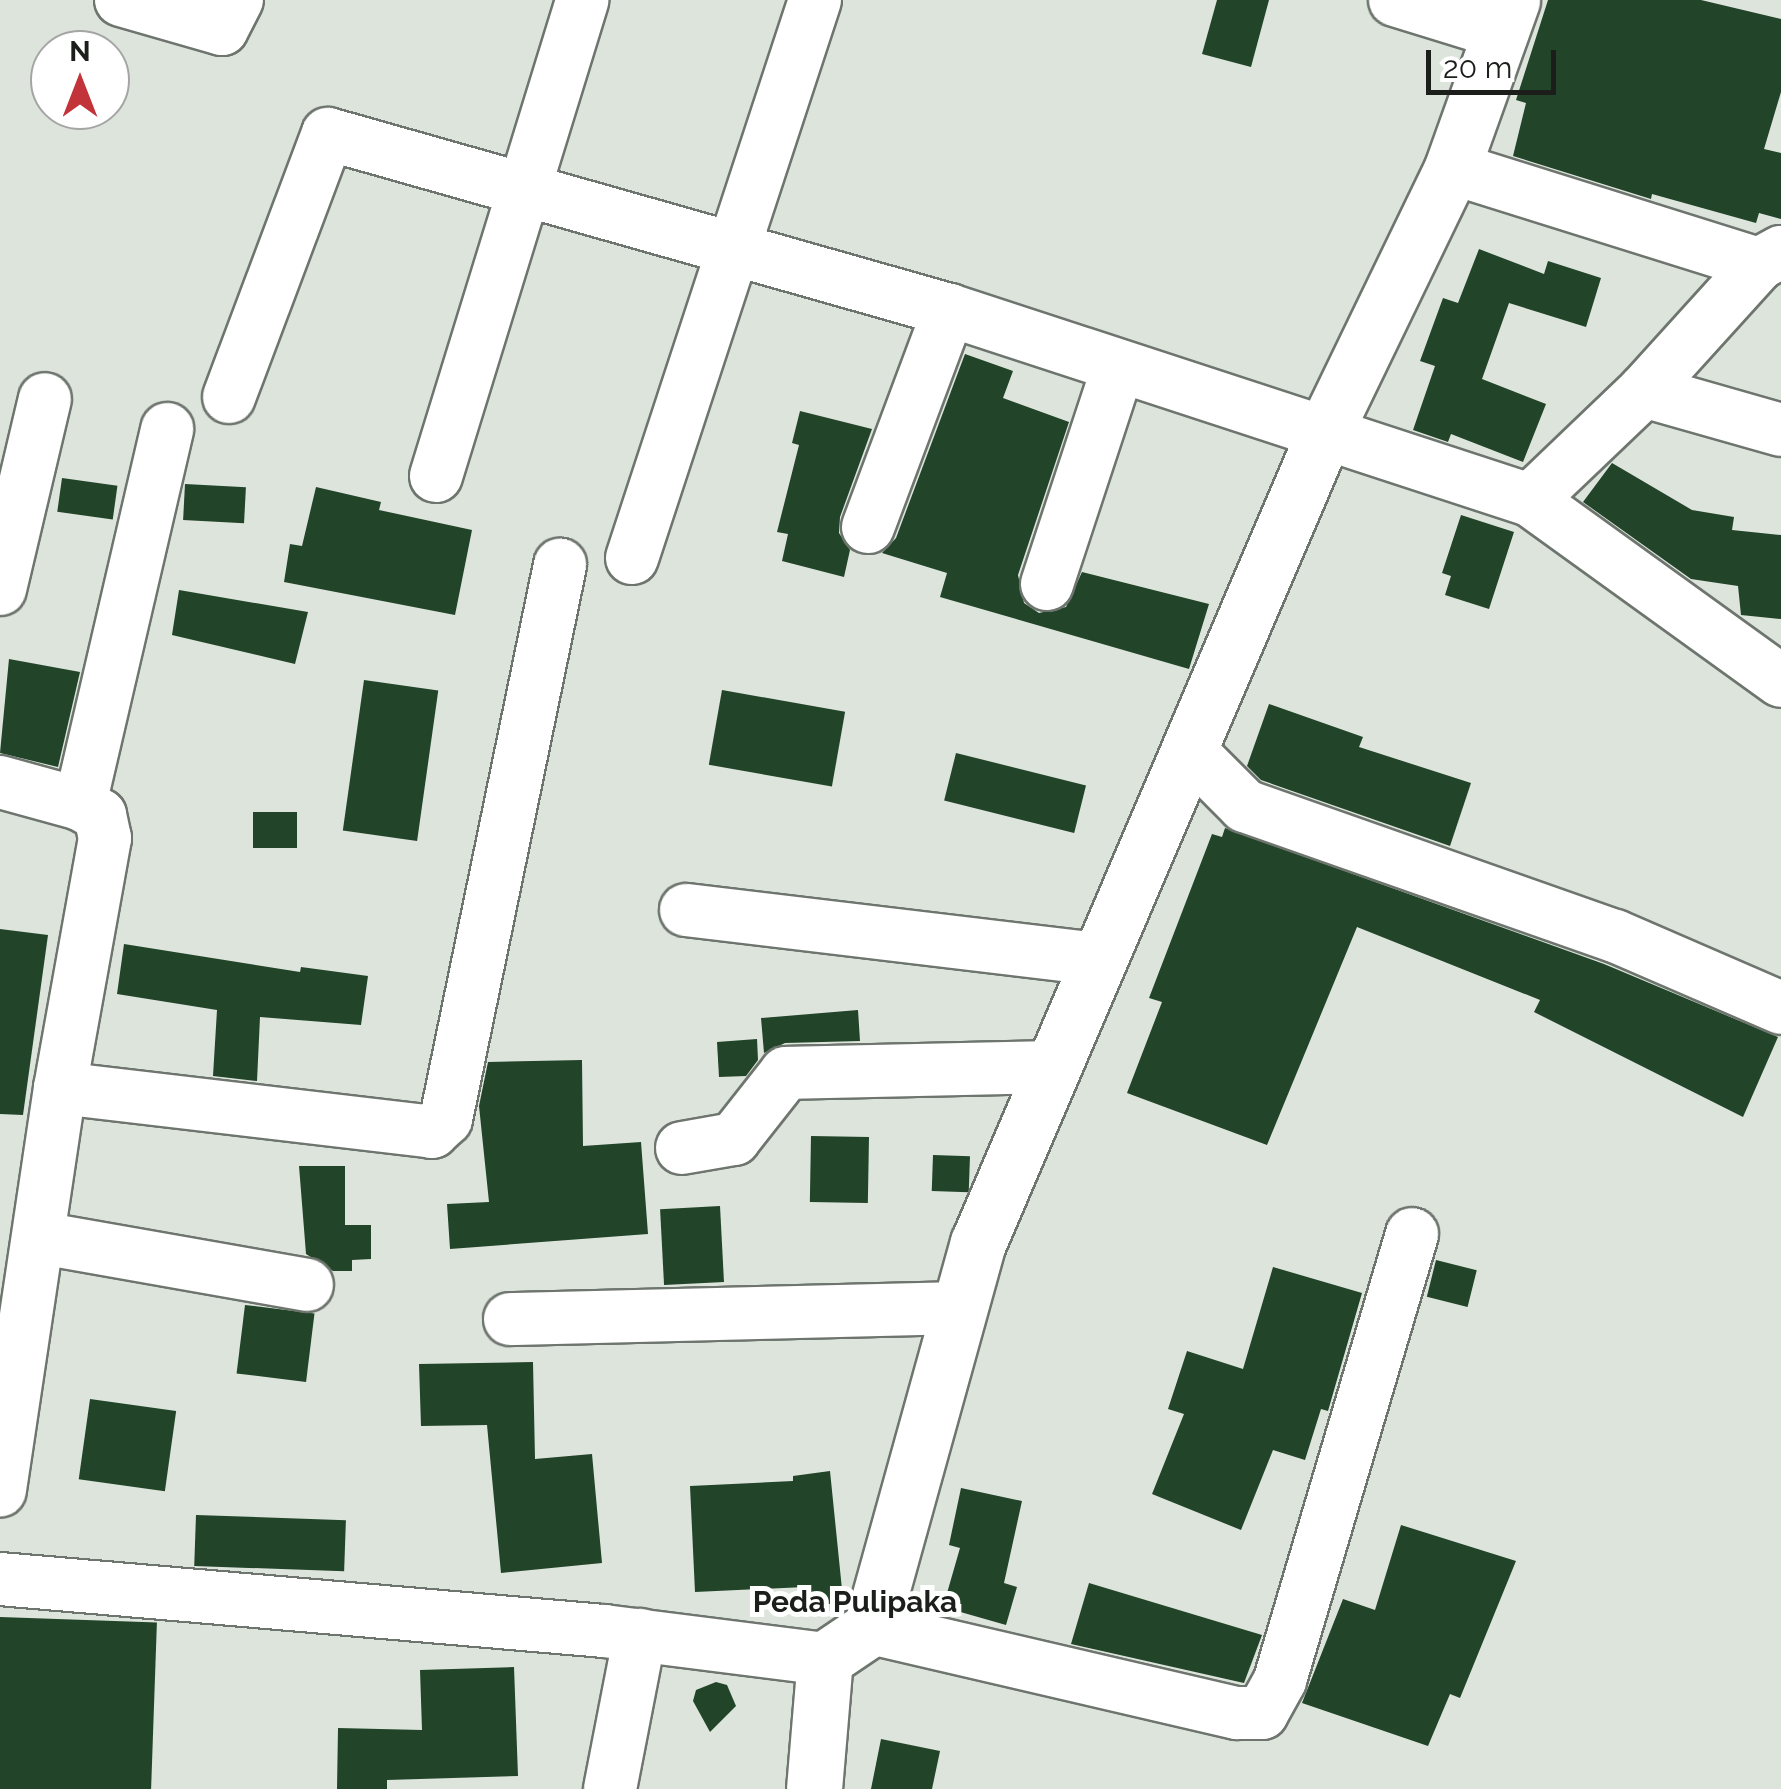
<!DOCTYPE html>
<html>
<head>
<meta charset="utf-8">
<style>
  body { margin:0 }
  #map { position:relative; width:1781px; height:1789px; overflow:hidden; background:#dce4dc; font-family:Raleway,sans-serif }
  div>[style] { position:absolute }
  .building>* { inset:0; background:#224428; transform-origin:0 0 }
  .roads { filter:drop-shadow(2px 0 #6e756e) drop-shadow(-2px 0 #6e756e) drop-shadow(0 2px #6e756e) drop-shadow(0 -2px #6e756e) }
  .street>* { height:52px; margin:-26px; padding:0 26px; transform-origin:26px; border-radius:26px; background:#fff }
  .secondary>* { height:55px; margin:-27.5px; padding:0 27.5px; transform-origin:27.5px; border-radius:27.5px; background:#fff }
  span { translate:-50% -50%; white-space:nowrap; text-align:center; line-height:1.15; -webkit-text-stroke:10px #fff; paint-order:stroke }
  .quarter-label { font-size:30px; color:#1b1e1b; font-weight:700 }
  .north { position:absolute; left:30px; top:30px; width:100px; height:100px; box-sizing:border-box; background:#fff; border:2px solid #a4a5a4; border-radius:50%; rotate:0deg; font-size:28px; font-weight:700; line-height:40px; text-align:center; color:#1b1e1b }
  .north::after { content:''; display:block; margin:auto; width:35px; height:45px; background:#c2333a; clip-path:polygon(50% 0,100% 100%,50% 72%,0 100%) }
  .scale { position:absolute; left:1426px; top:50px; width:130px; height:45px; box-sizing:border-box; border:5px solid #1b1e1b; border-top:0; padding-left:12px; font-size:30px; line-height:35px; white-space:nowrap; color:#1b1e1b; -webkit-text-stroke:8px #fff; paint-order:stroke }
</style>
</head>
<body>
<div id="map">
  <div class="building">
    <i style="clip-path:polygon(1217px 0,1269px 0,1251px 67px,1202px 54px)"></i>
    <i style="clip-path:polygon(1548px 0,1701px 0,1781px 19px,1781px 92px,1764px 149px,1781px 153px,1781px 219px,1759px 213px,1756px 223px,1652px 194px,1651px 199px,1513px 156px,1526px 103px,1516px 100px)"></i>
    <i style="clip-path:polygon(1479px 249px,1544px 274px,1548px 261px,1601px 278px,1586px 327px,1509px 303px,1482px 379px,1546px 404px,1523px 462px,1451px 434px,1448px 442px,1413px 430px,1435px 366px,1420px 361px,1443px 298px,1458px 303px)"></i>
    <i style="clip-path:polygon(965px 354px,1013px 371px,1003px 398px,1069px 422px,1018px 575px,1024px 603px,1039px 613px,1066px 607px,1082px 572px,1209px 604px,1189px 669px,940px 597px,947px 573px,882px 553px,896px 538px)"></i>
    <i style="clip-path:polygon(800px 411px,872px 429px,840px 517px,839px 533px,850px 550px,844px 577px,782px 561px,788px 534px,777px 532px,799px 445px,792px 443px)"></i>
    <i style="clip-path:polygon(1612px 463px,1692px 510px,1734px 517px,1732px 530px,1781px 535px,1781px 619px,1741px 615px,1738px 586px,1691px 579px,1583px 502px)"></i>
    <i style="left:62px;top:478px;width:56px;height:34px;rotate:8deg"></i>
    <i style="left:185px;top:484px;width:61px;height:36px;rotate:3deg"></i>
    <i style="clip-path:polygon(316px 487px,381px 502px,379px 510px,472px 530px,455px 615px,284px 582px,290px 544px,302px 546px)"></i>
    <i style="clip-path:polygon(1461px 515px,1514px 532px,1489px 609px,1445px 595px,1451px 576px,1442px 573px)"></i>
    <i style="clip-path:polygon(179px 590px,308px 612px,295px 664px,172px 635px)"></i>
    <i style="clip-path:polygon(9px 659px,80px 672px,58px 767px,0 753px)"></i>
    <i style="left:364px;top:680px;width:75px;height:152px;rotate:8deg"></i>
    <i style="left:722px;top:690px;width:125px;height:76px;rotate:10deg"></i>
    <i style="clip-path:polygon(1269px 704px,1363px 737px,1359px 747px,1471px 783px,1450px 846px,1261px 780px,1247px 766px)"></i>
    <i style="left:956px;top:753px;width:134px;height:49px;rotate:14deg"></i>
    <i style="left:297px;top:812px;width:36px;height:44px;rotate:90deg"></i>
    <i style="clip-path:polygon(1225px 828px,1604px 964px,1778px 1037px,1743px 1117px,1534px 1012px,1540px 1000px,1357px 927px,1267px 1145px,1127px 1093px,1162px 1002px,1149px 998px,1212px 834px,1222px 837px)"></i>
    <i style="clip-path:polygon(0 929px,48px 935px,23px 1115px,0 1114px)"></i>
    <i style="clip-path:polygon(124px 944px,300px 972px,301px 967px,368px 976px,361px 1025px,260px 1017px,257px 1081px,213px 1076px,217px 1010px,117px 994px)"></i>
    <i style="clip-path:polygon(858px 1010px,860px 1041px,785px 1043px,764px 1053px,761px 1018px)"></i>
    <i style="clip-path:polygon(757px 1039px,758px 1060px,746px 1076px,719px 1077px,717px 1042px)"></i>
    <i style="clip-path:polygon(582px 1060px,583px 1146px,641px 1142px,648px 1234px,450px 1249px,447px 1204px,489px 1202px,479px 1106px,488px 1062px)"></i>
    <i style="left:811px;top:1136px;width:58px;height:66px;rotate:1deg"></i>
    <i style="left:933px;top:1155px;width:37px;height:36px;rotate:2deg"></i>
    <i style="clip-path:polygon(299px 1166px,345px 1166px,345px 1225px,371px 1225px,371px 1259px,352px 1260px,352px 1271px,333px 1271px,306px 1254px)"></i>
    <i style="left:720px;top:1206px;width:76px;height:60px;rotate:87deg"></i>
    <i style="left:1436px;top:1260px;width:42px;height:38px;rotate:14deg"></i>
    <i style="clip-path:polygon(1273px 1267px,1362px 1293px,1328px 1411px,1321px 1409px,1305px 1460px,1273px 1450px,1241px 1530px,1152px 1494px,1184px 1414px,1168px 1409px,1187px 1351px,1243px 1369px)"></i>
    <i style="left:245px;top:1305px;width:70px;height:69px;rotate:7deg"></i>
    <i style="clip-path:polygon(533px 1362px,535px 1459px,592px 1454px,602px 1563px,501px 1573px,487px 1425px,421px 1426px,419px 1364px)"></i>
    <i style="left:90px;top:1399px;width:87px;height:81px;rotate:8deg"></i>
    <i style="clip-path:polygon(830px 1471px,844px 1609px,808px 1614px,805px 1587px,695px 1592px,690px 1486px,793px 1481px,793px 1476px)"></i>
    <i style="clip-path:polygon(961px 1488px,1022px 1501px,1004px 1583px,1017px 1587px,1006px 1625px,943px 1607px,960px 1548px,949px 1545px)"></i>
    <i style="left:196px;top:1515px;width:150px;height:51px;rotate:2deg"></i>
    <i style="clip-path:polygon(1401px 1525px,1516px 1561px,1460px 1698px,1450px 1694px,1428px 1746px,1302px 1703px,1343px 1599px,1375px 1610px)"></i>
    <i style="clip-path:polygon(1089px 1583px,1262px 1635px,1244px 1683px,1071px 1644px)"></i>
    <i style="left:0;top:1617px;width:157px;height:172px;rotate:2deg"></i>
    <i style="clip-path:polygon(514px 1667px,518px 1776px,387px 1780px,387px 1789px,337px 1789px,338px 1728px,422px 1730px,420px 1670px)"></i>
    <i style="clip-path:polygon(716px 1682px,727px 1685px,736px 1706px,710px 1732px,693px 1701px,696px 1690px)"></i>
    <i style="clip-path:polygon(881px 1739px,940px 1751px,932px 1789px,871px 1789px)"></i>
  </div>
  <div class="roads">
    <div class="street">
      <i style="left:121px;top:0;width:105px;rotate:16deg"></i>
      <i style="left:222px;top:29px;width:33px;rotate:-63deg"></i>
      <i style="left:1395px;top:0;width:112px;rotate:17.1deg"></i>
      <i style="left:1452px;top:168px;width:322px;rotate:17.4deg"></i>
      <i style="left:1759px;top:264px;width:25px;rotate:-29deg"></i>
      <i style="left:1644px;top:391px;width:142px;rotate:15.9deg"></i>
      <i style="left:229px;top:397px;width:281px;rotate:-69.4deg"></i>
      <i style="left:328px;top:134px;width:645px;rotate:15.82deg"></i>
      <i style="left:949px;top:310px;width:611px;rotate:18.11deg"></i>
      <i style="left:1530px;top:500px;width:309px;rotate:35.8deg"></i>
      <i style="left:436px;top:476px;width:498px;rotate:-72.9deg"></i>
      <i style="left:1530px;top:500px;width:158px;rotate:-43.7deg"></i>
      <i style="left:1644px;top:391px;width:171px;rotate:-47.8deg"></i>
      <i style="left:868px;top:527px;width:232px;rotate:-69.5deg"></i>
      <i style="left:632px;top:558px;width:587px;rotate:-71.84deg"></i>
      <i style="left:1047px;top:584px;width:227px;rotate:-71.8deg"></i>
      <i style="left:0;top:589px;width:195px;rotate:-76.7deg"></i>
      <i style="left:1189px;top:750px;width:79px;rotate:45deg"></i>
      <i style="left:1245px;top:806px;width:392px;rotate:19.4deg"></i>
      <i style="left:1615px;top:936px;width:181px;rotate:23.4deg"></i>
      <i style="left:0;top:782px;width:83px;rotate:15.4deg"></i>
      <i style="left:80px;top:804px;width:23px;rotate:29deg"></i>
      <i style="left:100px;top:815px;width:24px;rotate:78deg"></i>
      <i style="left:105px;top:838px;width:254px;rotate:100.2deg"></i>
      <i style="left:60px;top:1088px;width:407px;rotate:98.5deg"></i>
      <i style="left:80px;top:804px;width:385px;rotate:-76.9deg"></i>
      <i style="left:686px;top:910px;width:414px;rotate:6.8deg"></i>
      <i style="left:60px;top:1088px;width:375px;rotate:6.7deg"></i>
      <i style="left:432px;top:1132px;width:19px;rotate:-43deg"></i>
      <i style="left:446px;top:1119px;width:566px;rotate:-78.37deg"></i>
      <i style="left:682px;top:1148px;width:53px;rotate:-9.8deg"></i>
      <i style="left:734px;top:1139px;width:84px;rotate:-51.8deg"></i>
      <i style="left:786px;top:1073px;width:263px;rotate:-1.3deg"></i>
      <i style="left:41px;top:1238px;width:270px;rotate:10deg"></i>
      <i style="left:510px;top:1319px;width:445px;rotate:-1.4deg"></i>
      <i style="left:0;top:1579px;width:606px;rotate:4.92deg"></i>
      <i style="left:604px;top:1631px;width:223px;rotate:7.2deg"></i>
      <i style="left:871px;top:1628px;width:376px;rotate:13.1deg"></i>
      <i style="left:1237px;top:1713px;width:25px"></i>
      <i style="left:1262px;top:1713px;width:38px;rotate:-61deg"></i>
      <i style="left:1280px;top:1680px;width:465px;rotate:-73.5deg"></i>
      <i style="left:610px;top:1789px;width:157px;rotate:-79deg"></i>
    </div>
    <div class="secondary">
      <i style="left:814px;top:1789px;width:130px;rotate:-85.2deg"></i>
      <i style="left:825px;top:1659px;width:55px;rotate:-34deg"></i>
      <i style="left:871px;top:1628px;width:400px;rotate:-74.5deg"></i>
      <i style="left:978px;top:1243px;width:885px;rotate:-66.85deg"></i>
      <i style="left:1326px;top:429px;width:290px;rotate:-64.2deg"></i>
      <i style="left:1452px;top:168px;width:178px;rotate:-70.3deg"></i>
    </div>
  </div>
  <div class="quarter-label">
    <span style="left:855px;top:1602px">Peda Pulipaka</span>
  </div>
  <div class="north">N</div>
  <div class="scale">20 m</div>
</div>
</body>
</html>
